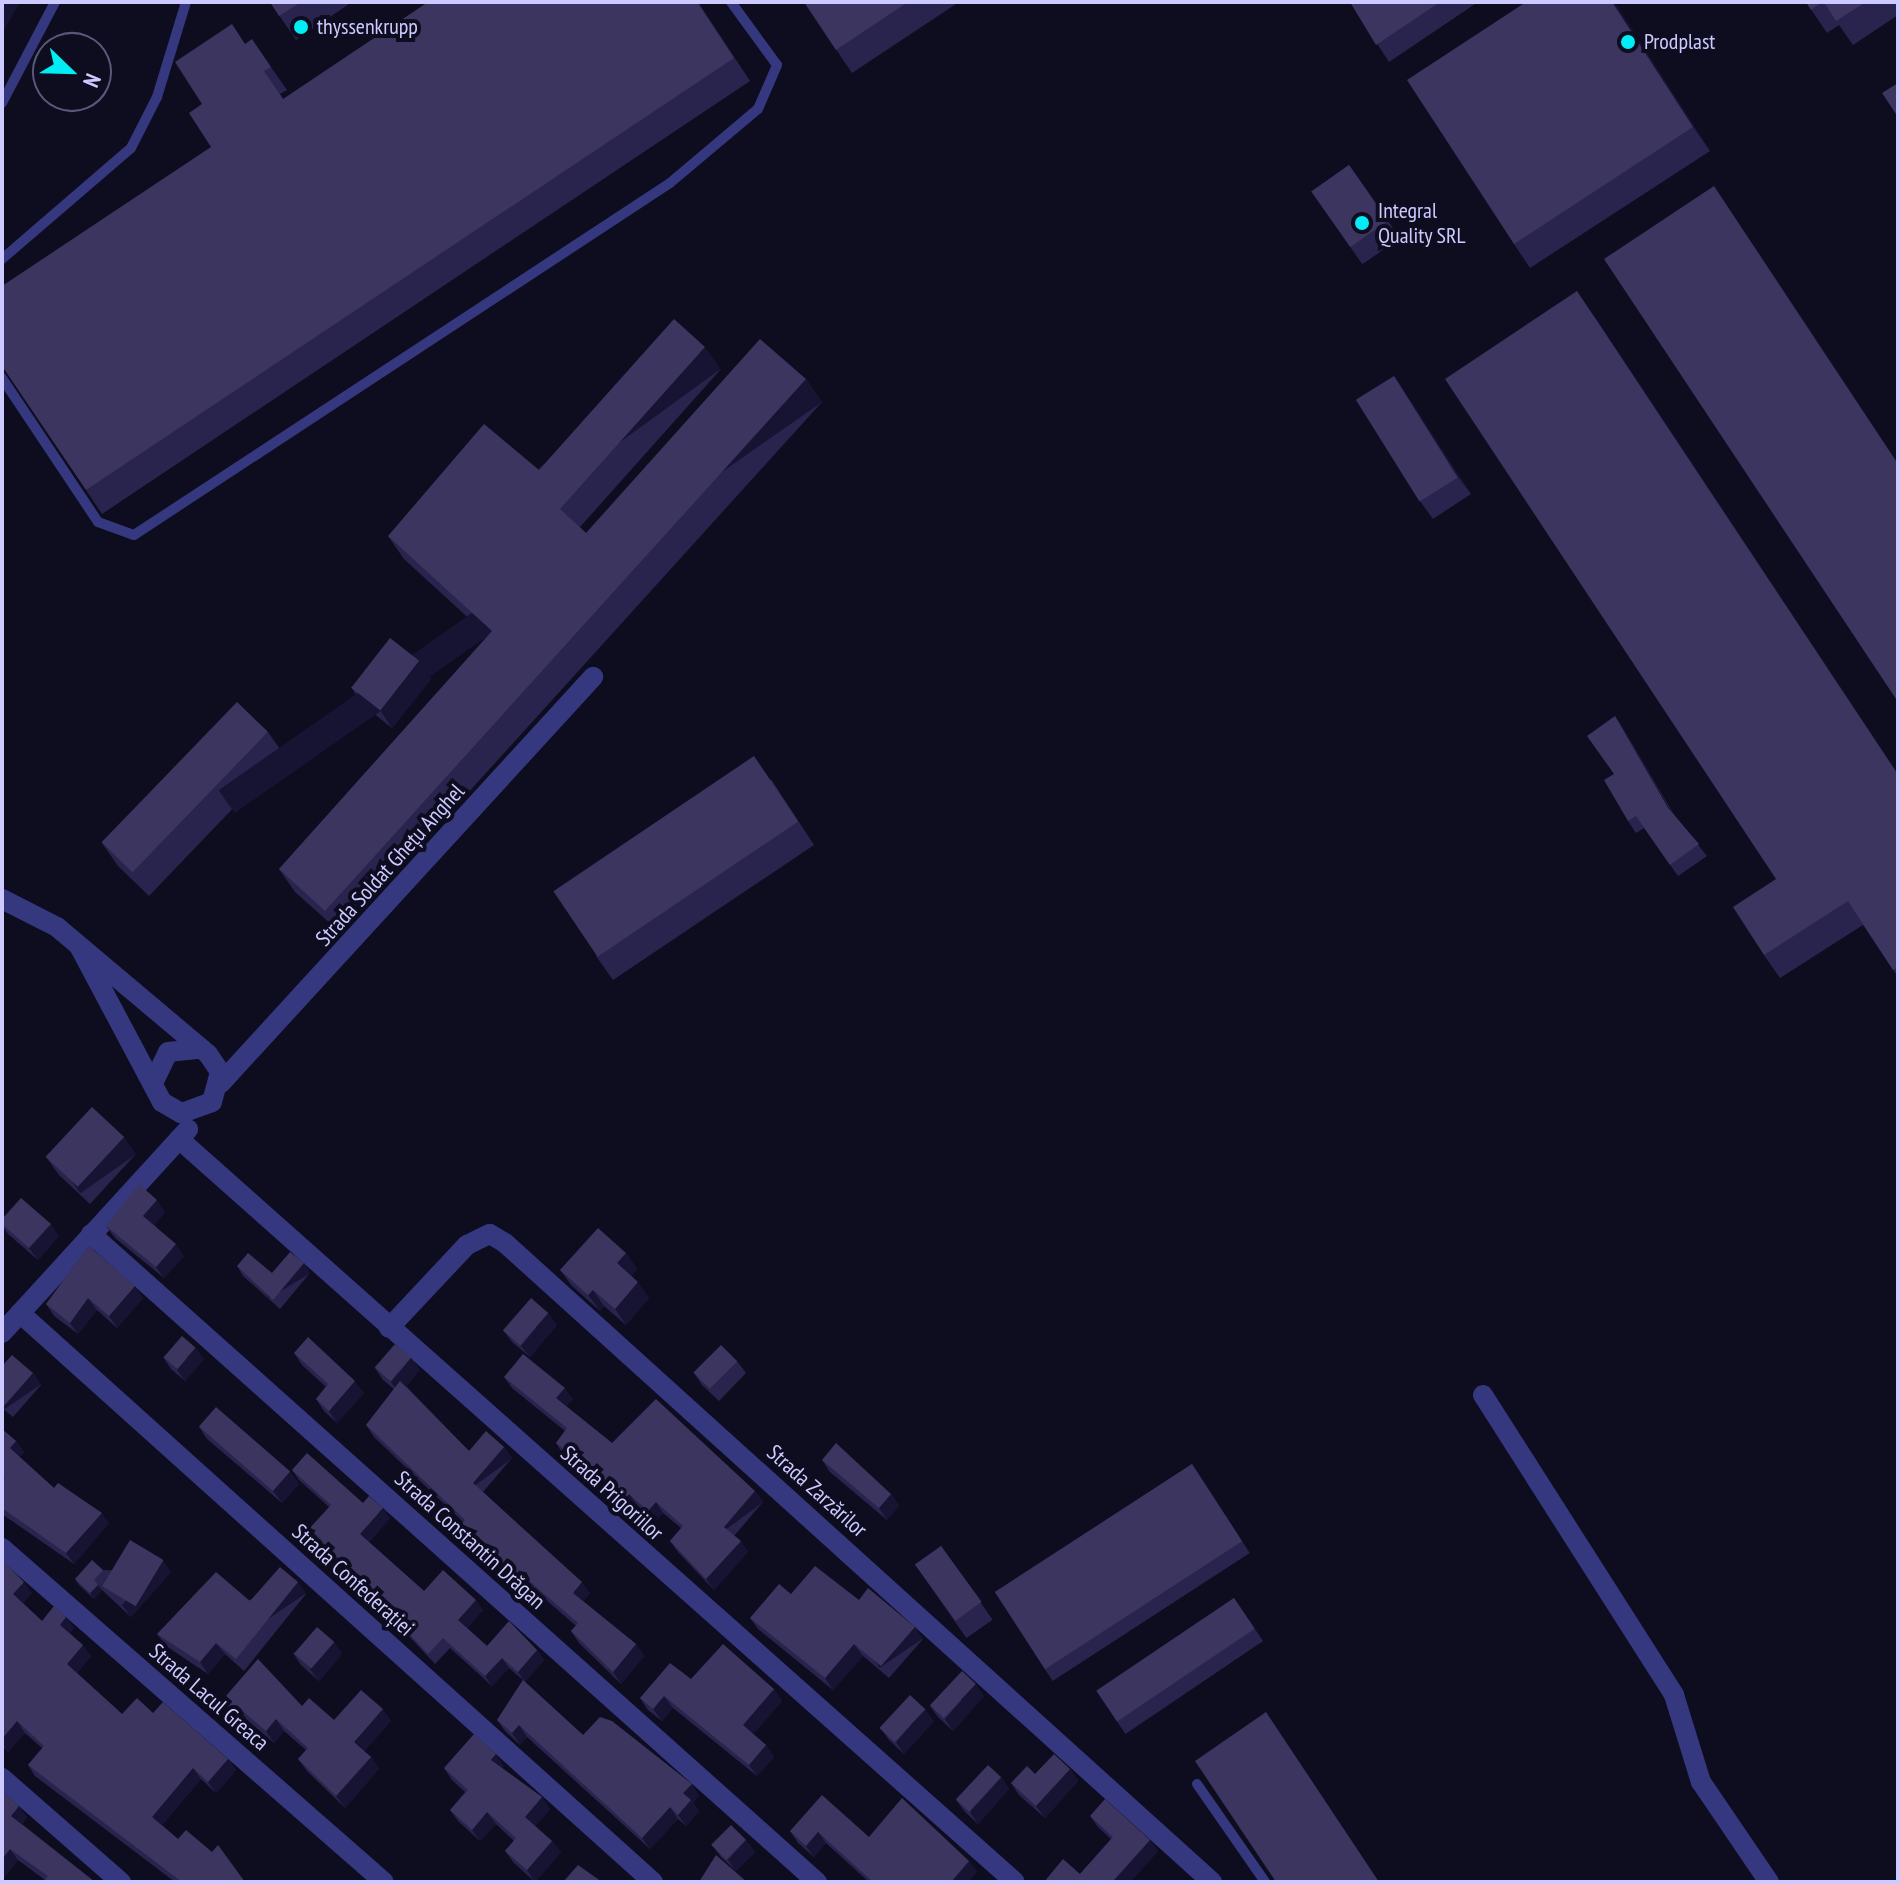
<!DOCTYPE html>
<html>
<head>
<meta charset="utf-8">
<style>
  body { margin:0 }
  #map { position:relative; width:1900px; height:1884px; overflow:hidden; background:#0e0c1f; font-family:"PT Sans Narrow",sans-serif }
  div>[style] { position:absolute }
  .service>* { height:10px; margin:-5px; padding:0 5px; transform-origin:5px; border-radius:5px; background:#35387f }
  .minor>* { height:20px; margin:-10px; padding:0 10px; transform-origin:10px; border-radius:10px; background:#35387f }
  .wall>* { inset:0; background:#29244d; transform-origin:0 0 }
  .shaded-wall>* { inset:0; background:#171333; transform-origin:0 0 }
  .building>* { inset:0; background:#3b3560; transform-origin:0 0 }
  .dots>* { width:22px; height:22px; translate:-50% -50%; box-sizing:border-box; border:4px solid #0e0c1f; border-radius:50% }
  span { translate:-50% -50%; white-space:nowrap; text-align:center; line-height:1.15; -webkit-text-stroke:8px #0e0c1f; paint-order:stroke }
  .poi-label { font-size:22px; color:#cccaff }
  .left { translate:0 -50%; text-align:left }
  .street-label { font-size:22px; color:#cccaff }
  .frame { position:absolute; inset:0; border:4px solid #cccaff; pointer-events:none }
  .north { position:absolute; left:32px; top:32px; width:80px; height:80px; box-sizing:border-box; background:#0e0c1f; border:2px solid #5a5879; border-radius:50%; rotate:113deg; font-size:22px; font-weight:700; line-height:32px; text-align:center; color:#cccaff }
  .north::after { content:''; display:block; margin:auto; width:28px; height:36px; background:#00edf5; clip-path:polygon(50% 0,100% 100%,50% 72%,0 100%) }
</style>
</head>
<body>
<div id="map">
  <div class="service">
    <i style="left:2px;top:103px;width:114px;rotate:-62.3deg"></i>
    <i style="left:2px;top:259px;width:170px;rotate:-40.7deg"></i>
    <i style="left:131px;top:148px;width:57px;rotate:-63deg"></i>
    <i style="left:157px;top:97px;width:99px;rotate:-73deg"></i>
    <i style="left:2px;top:378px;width:173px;rotate:56.3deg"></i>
    <i style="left:98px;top:522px;width:38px;rotate:20deg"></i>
    <i style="left:134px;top:535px;width:641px;rotate:-33.29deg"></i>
    <i style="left:670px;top:183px;width:115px;rotate:-40.1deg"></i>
    <i style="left:758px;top:109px;width:48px;rotate:-66.6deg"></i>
    <i style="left:777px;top:65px;width:78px;rotate:-126.1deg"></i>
    <i style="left:1197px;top:1784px;width:119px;rotate:55.2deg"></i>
  </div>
  <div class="minor">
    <i style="left:2px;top:899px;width:62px;rotate:27deg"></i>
    <i style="left:57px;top:927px;width:197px;rotate:40.1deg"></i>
    <i style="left:208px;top:1054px;width:22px;rotate:56deg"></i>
    <i style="left:220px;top:1072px;width:31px;rotate:105deg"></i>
    <i style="left:212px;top:1102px;width:33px;rotate:160deg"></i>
    <i style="left:181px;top:1113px;width:22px;rotate:-150deg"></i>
    <i style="left:162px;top:1102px;width:174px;rotate:-118deg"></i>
    <i style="left:154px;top:1081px;width:32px;rotate:-64deg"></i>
    <i style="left:168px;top:1052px;width:31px;rotate:-6deg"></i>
    <i style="left:221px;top:1083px;width:551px;rotate:-47.5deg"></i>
    <i style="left:179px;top:1139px;width:1118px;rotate:41.63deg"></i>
    <i style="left:91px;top:1234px;width:973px;rotate:41.75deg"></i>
    <i style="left:20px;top:1313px;width:851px;rotate:41.95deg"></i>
    <i style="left:389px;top:1328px;width:114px;rotate:-46.8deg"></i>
    <i style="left:467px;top:1245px;width:25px;rotate:-26deg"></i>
    <i style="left:490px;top:1234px;width:17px;rotate:31deg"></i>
    <i style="left:505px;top:1243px;width:953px;rotate:42.11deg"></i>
    <i style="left:2px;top:1333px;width:276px;rotate:-47.6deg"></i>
    <i style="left:1483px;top:1395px;width:356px;rotate:57.5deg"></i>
    <i style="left:1674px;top:1695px;width:91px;rotate:72.8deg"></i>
    <i style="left:1701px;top:1782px;width:121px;rotate:55.8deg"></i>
    <i style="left:2px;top:1548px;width:507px;rotate:41.16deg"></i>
    <i style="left:2px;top:1778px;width:158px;rotate:41.2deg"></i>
  </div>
  <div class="wall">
    <i style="clip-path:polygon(270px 2px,352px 2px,296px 40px)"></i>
    <i style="clip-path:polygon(698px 2px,750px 81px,102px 514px,86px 490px,211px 147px,246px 44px,268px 63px,287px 90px,280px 94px,283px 99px)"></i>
    <i style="clip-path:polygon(804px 2px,959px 2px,852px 73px)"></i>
    <i style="clip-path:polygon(1350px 2px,1478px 2px,1389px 62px)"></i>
    <i style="clip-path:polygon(1614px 2px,1710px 151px,1530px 268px,1514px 244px)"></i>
    <i style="clip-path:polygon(1806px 2px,1898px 2px,1898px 15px,1853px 45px,1839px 25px,1827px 33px)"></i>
    <i style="left:1349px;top:165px;width:89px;height:46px;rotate:55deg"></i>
    <i style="clip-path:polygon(1593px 314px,1898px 774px,1898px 977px,1863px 925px,1780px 978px,1764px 955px,1776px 879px)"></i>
    <i style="clip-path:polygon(721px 369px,580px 527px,586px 533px,806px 379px,822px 402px,341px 933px,295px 892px,279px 869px,488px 636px,404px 559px,388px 536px,539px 470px)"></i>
    <i style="clip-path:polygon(1394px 376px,1471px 494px,1433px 519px,1420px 501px)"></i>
    <i style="clip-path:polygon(419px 661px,431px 679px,392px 728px,363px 705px,351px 687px)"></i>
    <i style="clip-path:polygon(1615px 716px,1623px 728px,1673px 813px,1707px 856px,1678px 876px,1644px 828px,1636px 833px,1628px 821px,1614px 774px)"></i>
    <i style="clip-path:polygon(268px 732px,284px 755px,149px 896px,118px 866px,102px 843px)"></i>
    <i style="clip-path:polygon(771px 779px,814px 845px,613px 980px,596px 956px)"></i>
    <i style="clip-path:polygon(136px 1154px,90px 1204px,59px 1175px,46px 1157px)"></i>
    <i style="clip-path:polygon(165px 1212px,154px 1225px,184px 1256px,164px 1278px,115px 1238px,106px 1226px)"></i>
    <i style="clip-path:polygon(2px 1219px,59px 1236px,38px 1260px,8px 1234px,2px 1225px)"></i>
    <i style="clip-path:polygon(89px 1246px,143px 1298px,117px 1328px,97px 1310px,78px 1334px,54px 1316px,46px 1304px)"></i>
    <i style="clip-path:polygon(626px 1253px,637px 1269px,631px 1276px,649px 1298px,626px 1325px,604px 1306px,600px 1311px,572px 1286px,560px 1270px)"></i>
    <i style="clip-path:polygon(304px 1263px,310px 1273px,280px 1309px,243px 1276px,237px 1266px,272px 1273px)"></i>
    <i style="clip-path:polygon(557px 1325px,530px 1357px,512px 1342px,504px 1331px)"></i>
    <i style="clip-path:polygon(294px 1353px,364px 1393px,337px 1423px,324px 1411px,316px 1399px,326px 1387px,302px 1365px)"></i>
    <i style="clip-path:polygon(163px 1357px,204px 1359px,185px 1381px,171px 1369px)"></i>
    <i style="clip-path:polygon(411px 1358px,420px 1370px,406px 1386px,469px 1451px,504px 1447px,512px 1458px,483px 1492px,590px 1593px,583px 1601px,636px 1644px,644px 1656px,621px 1684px,579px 1643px,571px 1631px,576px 1626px,536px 1591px,528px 1601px,464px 1542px,456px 1530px,463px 1522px,374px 1437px,366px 1425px,394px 1389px,383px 1380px,375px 1368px)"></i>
    <i style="clip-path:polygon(737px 1361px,746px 1373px,719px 1401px,702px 1385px,694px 1373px)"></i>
    <i style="clip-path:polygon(2px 1366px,33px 1373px,41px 1385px,13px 1417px,2px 1408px)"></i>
    <i style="clip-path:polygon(504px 1377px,573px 1399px,566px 1406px,612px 1443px,755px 1491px,763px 1502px,734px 1536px,748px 1552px,714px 1590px,678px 1552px,670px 1541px,681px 1528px,663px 1513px,655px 1522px,637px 1505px,626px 1518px,610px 1504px,603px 1493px,606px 1489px,563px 1454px,556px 1443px,565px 1431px,512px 1388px)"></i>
    <i style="clip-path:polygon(199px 1427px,290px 1472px,299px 1484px,282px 1503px,207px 1439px)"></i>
    <i style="clip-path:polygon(2px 1429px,16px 1441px,24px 1452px,19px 1457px,54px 1488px,109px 1523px,74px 1564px,2px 1514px)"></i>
    <i style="clip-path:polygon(822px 1460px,891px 1494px,899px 1506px,887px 1520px,830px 1472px)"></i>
    <i style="left:1192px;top:1464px;width:106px;height:235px;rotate:57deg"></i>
    <i style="clip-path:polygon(292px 1470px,363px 1503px,390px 1518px,369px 1542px,424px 1591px,483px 1610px,467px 1628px,487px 1646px,537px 1650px,544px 1660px,525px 1682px,583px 1735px,699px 1795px,693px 1803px,699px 1811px,686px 1826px,678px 1819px,650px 1849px,527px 1737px,520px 1745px,505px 1731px,497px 1720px,523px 1680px,509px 1668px,492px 1686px,450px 1648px,435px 1664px,317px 1538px,310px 1528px,329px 1507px,299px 1480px)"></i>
    <i style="left:941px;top:1546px;width:90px;height:32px;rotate:55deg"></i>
    <i style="clip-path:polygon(2px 1560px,32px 1593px,23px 1603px,42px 1621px,66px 1617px,74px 1628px,70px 1633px,91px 1656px,77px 1673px,122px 1714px,153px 1713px,228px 1759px,236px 1770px,216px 1793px,201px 1779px,162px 1825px,178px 1839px,245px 1882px,175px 1882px,35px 1776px,28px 1765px,42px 1748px,25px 1733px,8px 1752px,2px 1745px)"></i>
    <i style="clip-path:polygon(103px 1570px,171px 1572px,131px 1617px,102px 1590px,94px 1599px,79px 1585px,75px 1579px)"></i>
    <i style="clip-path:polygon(298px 1582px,306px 1594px,244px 1671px,225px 1654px,208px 1674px,166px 1646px,157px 1634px)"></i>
    <i style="clip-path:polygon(791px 1594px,859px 1600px,923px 1639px,889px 1678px,863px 1656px,833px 1690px,758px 1629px,750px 1618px)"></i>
    <i style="left:1234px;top:1598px;width:52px;height:166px;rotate:56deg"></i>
    <i style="clip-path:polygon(334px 1642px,342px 1654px,319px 1681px,301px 1665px,293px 1653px)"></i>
    <i style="clip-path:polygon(691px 1679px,774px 1689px,782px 1701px,753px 1734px,766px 1745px,774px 1757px,757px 1776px,673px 1708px,662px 1721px,648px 1710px,640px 1698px)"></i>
    <i style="clip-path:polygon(984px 1696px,953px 1731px,938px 1717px,930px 1706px)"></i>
    <i style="clip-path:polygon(219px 1704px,302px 1706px,334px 1720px,391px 1721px,364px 1751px,371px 1757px,379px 1769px,345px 1808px,307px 1771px,298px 1759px,306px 1750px,284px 1731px,274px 1743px,248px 1721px,242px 1728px,227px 1716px)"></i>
    <i style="clip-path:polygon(934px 1721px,904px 1754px,889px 1740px,881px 1729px)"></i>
    <i style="clip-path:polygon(504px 1766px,502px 1768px,542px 1797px,550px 1809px,535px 1826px,552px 1841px,561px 1852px,535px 1882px,514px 1863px,505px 1851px,514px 1841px,496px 1824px,480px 1841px,458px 1821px,450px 1810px,465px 1792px,452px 1780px,444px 1768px)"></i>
    <i style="clip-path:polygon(1070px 1769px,1078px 1781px,1045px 1818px,1019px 1795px,1011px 1783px,1035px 1774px)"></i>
    <i style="clip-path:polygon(1001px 1777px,1009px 1789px,978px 1824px,965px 1812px,956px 1800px)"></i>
    <i style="clip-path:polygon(2px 1791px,27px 1817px,22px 1824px,95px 1882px,45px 1880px,18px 1860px,2px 1880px)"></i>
    <i style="clip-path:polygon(1090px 1816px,1158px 1851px,1130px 1882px,1044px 1882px,1080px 1874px,1111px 1839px,1098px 1827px)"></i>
    <i style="clip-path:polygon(790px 1831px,869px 1837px,969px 1861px,977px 1872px,968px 1882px,869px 1882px,826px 1843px,814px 1857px,798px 1843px)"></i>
    <i style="clip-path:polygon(746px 1840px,755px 1852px,736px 1871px,721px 1857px,712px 1845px)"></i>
  </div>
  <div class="shaded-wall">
    <i style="clip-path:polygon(2px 2px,20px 2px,2px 34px)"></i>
    <i style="clip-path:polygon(1612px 2px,1614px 2px,1710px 151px,1693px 127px)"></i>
    <i style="clip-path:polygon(1714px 186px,1898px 463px,1898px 464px)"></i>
    <i style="clip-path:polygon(1577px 291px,1593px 314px,1898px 775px)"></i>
    <i style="left:705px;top:347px;width:27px;height:217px;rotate:54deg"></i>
    <i style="clip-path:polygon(1394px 376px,1406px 393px,1471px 494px,1458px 477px)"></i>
    <i style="left:806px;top:379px;width:28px;height:717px;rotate:55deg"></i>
    <i style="clip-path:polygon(419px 661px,431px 679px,392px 728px,380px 710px)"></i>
    <i style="clip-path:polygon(1615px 716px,1623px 728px,1676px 820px,1668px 808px)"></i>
    <i style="left:124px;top:1137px;width:21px;height:68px;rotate:55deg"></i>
    <i style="clip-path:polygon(157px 1200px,165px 1212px,152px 1227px,143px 1216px)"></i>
    <i style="clip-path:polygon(51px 1224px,59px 1236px,38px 1260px,29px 1248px)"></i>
    <i style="clip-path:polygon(176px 1244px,184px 1256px,164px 1278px,156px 1267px)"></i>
    <i style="clip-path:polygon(626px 1253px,637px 1269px,628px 1279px,617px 1263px)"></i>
    <i style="left:304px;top:1263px;width:12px;height:48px;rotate:59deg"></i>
    <i style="clip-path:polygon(638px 1282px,649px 1298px,626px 1325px,615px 1309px)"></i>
    <i style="clip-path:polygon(135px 1286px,143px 1298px,117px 1328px,109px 1316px)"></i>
    <i style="clip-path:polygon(593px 1290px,604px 1306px,600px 1311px,588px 1295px)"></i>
    <i style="clip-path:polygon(88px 1298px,97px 1310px,78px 1334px,70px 1323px)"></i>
    <i style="clip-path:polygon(548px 1313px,557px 1325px,530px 1357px,521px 1346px)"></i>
    <i style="clip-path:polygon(196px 1348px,204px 1359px,185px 1381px,177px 1370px)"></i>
    <i style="clip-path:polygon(411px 1358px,420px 1370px,399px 1394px,391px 1382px)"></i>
    <i style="left:33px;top:1373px;width:14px;height:44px;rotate:56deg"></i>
    <i style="clip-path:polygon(355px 1381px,364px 1393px,337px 1423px,329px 1411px)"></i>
    <i style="clip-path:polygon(565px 1388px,573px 1399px,564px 1409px,556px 1398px)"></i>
    <i style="clip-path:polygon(16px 1441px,24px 1452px,17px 1459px,10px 1448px)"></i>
    <i style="left:504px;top:1447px;width:14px;height:48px;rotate:54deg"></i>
    <i style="clip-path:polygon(290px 1472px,299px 1484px,282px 1503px,273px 1491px)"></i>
    <i style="left:755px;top:1491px;width:14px;height:48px;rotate:54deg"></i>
    <i style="clip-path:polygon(629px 1494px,637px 1505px,626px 1518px,618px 1507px)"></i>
    <i style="clip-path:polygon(891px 1494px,899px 1506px,887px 1520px,879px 1508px)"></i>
    <i style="clip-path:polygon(656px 1502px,663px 1513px,655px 1522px,648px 1511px)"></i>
    <i style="clip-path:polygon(383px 1508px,390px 1518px,367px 1544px,360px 1534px)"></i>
    <i style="clip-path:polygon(102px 1513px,109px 1523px,74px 1564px,66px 1553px)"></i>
    <i style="clip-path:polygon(741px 1541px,748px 1552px,714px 1590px,706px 1579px)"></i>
    <i style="clip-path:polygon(163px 1560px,171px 1572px,131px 1617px,122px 1605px)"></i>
    <i style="clip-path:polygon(528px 1580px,536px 1591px,528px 1601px,520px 1590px)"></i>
    <i style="clip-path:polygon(24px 1582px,32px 1593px,21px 1606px,13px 1594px)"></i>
    <i style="left:298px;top:1582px;width:14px;height:99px;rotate:56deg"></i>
    <i style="clip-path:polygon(582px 1582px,590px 1593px,581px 1604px,573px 1593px)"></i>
    <i style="clip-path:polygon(98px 1585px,102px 1590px,94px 1599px,90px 1593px)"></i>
    <i style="clip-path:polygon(476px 1600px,483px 1610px,465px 1630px,458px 1620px)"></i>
    <i style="clip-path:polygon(66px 1617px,74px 1628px,68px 1636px,60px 1625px)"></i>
    <i style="left:915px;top:1627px;width:14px;height:52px;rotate:56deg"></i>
    <i style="clip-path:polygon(334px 1642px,342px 1654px,319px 1681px,310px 1669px)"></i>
    <i style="clip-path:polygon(216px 1643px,225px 1654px,208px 1674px,200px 1662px)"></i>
    <i style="clip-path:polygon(636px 1644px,644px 1656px,621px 1684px,613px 1672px)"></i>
    <i style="clip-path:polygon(854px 1644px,863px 1656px,833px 1690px,825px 1678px)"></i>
    <i style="clip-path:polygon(83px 1645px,91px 1656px,75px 1675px,67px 1664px)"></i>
    <i style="clip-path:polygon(537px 1650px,544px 1660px,525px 1682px,518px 1672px)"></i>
    <i style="clip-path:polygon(502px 1658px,509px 1668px,492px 1686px,485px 1676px)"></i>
    <i style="clip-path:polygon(976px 1684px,984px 1696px,953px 1731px,945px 1719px)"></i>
    <i style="clip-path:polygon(774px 1689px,782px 1701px,751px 1737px,743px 1725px)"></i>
    <i style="clip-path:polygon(664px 1696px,673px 1708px,662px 1721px,653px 1709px)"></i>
    <i style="clip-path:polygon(240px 1709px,248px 1721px,242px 1728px,233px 1717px)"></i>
    <i style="clip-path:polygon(383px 1709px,391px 1721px,362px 1753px,354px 1742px)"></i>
    <i style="clip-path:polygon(925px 1709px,934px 1721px,904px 1754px,896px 1742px)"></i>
    <i style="clip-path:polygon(276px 1719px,284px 1731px,274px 1743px,266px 1731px)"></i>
    <i style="clip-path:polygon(17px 1721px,25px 1733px,8px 1752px,2px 1742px,2px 1739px)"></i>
    <i style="clip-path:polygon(519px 1725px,527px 1737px,520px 1745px,512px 1733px)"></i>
    <i style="clip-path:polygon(766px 1745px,774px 1757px,757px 1776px,749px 1765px)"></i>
    <i style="clip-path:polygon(496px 1754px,504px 1766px,499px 1772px,491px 1760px)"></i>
    <i style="clip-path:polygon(371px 1757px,379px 1769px,345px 1808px,336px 1796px)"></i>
    <i style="clip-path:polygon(228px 1759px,236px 1770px,216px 1793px,208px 1782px)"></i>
    <i style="clip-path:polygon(193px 1768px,201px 1779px,159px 1828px,152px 1817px)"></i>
    <i style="clip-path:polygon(1070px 1769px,1078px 1781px,1045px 1818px,1036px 1806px)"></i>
    <i style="clip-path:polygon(1001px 1777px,1009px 1789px,978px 1824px,970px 1812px)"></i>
    <i style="clip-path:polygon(692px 1784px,699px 1795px,693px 1803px,699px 1811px,686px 1826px,678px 1815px,683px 1793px)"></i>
    <i style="clip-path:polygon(542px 1797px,550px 1809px,533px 1829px,525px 1817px)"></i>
    <i style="clip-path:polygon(19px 1806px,27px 1817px,19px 1827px,11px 1816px)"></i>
    <i style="clip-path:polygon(670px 1807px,678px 1819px,650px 1849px,642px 1838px)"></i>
    <i style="clip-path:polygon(487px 1812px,496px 1824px,480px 1841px,472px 1830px)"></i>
    <i style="clip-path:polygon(818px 1832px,826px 1843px,814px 1857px,806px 1846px)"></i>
    <i style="clip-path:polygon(746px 1840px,755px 1852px,736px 1871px,728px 1860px)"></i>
    <i style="clip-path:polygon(1150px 1840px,1158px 1851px,1130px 1882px,1115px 1882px,1114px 1880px)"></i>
    <i style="clip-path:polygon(552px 1841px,561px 1852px,535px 1882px,527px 1870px)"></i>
    <i style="clip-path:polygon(10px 1849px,18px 1860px,2px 1880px,2px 1859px)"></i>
    <i style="clip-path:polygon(969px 1861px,977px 1872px,968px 1882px,951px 1882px)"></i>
  </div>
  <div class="building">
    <i style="clip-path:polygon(270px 2px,301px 2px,279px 16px)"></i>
    <i style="clip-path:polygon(428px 2px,697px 2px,734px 58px,86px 490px,2px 366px,2px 286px,211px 147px,189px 113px,202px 104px,175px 62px,232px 24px,245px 44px,252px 39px,271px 67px,264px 71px,283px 99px)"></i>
    <i style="clip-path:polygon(804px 2px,908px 2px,836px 50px)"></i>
    <i style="clip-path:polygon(1350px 2px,1440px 2px,1376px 45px)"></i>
    <i style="clip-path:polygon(1526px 2px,1612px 2px,1693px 127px,1514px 244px,1407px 80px)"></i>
    <i style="clip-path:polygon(1806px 2px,1822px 2px,1811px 10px)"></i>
    <i style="clip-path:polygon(1824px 2px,1866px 2px,1836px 21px)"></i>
    <i style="clip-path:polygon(1898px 83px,1898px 117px,1882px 93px)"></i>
    <i style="left:1349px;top:165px;width:68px;height:46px;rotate:55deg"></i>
    <i style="clip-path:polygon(1714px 186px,1898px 464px,1898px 702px,1604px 259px)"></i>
    <i style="clip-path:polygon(1577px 291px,1898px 775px,1898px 914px,1896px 915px,1898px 917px,1898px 967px,1893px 970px,1848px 901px,1764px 955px,1733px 907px,1776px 879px,1445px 379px)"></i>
    <i style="clip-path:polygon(674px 319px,705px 347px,560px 509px,586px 533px,760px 339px,806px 379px,325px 911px,279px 869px,492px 631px,388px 536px,484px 424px,539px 470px)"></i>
    <i style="left:1394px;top:376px;width:120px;height:45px;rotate:58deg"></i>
    <i style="left:390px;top:638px;width:37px;height:63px;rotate:38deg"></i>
    <i style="left:237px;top:702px;width:43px;height:195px;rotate:44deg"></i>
    <i style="clip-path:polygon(1615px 716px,1668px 808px,1699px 844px,1670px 865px,1636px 816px,1628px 821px,1604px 780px,1614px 774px,1587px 736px)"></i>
    <i style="left:754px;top:756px;width:79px;height:242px;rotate:56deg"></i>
    <i style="left:92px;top:1107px;width:44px;height:68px;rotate:43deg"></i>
    <i style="clip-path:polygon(139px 1184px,157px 1200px,143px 1216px,176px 1244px,156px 1267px,106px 1226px)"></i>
    <i style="clip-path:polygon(21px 1198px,51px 1224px,29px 1248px,2px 1224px,2px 1219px)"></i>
    <i style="clip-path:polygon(598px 1228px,626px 1253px,617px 1263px,638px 1282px,615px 1309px,593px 1290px,588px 1295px,560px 1270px)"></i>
    <i style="clip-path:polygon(89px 1246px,135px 1286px,109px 1316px,88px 1298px,70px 1323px,46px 1304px)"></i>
    <i style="clip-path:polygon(290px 1252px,304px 1263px,273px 1300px,237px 1266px,248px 1253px,272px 1273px)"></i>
    <i style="left:531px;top:1298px;width:23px;height:43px;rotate:41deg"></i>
    <i style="left:182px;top:1336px;width:18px;height:28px;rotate:41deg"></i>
    <i style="clip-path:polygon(308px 1337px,355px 1381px,329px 1411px,316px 1399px,328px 1384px,294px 1353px)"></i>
    <i style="left:395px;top:1344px;width:21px;height:31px;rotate:41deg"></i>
    <i style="left:721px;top:1345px;width:23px;height:39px;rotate:45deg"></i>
    <i style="clip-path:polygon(523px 1354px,565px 1388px,556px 1398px,612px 1443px,656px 1399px,755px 1491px,724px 1527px,741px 1541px,706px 1579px,670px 1541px,683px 1526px,656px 1502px,648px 1511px,629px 1494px,618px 1507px,603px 1493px,609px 1486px,556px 1443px,567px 1428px,504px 1377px)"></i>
    <i style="clip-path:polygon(12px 1355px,33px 1373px,4px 1406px,2px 1404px,2px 1366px)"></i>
    <i style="clip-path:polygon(400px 1381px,469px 1451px,486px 1431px,504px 1447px,473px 1483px,582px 1582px,573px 1593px,636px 1644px,613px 1672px,571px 1631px,578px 1623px,528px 1580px,520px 1590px,456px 1530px,465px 1520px,366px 1425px)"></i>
    <i style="left:216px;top:1407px;width:98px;height:26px;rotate:41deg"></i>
    <i style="clip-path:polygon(2px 1429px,16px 1441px,10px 1448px,54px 1488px,58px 1483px,102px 1513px,66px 1553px,2px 1508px,2px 1482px,5px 1479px,2px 1477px)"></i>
    <i style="clip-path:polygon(836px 1443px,891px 1494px,879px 1508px,822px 1460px)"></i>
    <i style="clip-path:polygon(307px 1453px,363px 1503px,369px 1496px,383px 1508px,360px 1534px,424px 1591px,443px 1570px,476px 1600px,458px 1620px,487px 1646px,509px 1621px,537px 1650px,518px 1672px,502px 1658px,485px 1676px,443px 1638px,428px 1654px,310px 1528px,331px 1505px,292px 1470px)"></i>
    <i style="left:1192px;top:1464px;width:92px;height:235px;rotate:57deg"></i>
    <i style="left:130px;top:1540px;width:39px;height:54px;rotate:31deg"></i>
    <i style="left:941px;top:1546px;width:69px;height:32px;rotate:54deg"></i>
    <i style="clip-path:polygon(2px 1560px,24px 1582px,13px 1594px,42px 1621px,54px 1606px,66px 1617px,60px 1625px,83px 1645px,67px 1664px,122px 1714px,137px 1698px,153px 1713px,163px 1702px,228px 1759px,208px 1782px,193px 1768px,152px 1817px,178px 1839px,186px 1830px,212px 1852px,218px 1845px,245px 1882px,182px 1882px,28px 1765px,44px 1746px,17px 1721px,2px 1739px)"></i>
    <i style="clip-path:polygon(92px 1560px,103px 1570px,94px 1580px,98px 1585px,90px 1593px,75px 1579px)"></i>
    <i style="clip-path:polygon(815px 1566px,859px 1600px,868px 1588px,915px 1627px,881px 1666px,854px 1644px,825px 1678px,750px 1618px,779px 1584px,791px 1594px)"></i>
    <i style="clip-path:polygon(280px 1567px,298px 1582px,236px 1659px,216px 1643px,200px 1662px,157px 1634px,216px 1572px,250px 1601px)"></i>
    <i style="left:1234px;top:1598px;width:37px;height:166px;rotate:56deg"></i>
    <i style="left:317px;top:1627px;width:23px;height:35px;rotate:41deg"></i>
    <i style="clip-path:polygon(723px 1644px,774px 1689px,743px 1725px,766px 1745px,749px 1765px,664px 1696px,653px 1709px,640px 1698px,670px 1663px,691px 1679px)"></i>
    <i style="clip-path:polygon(258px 1659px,302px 1706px,309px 1698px,334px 1720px,361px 1690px,383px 1709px,354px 1742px,371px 1757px,336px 1796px,298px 1759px,308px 1748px,276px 1719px,266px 1731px,240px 1709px,233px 1717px,219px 1704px)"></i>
    <i style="left:962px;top:1671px;width:19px;height:47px;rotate:43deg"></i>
    <i style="clip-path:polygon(523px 1680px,583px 1735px,600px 1717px,612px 1721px,692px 1784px,683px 1793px,691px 1800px,678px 1815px,670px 1807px,642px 1838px,519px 1725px,512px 1733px,497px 1720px)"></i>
    <i style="left:910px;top:1695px;width:21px;height:45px;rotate:43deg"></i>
    <i style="clip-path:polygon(1266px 1712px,1379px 1882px,1276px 1882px,1195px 1761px)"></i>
    <i style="clip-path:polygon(474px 1734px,496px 1754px,491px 1760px,542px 1797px,525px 1817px,552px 1841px,527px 1870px,505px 1851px,516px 1838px,487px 1812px,472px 1830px,450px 1810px,468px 1790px,444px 1768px)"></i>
    <i style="clip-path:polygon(1054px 1754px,1070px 1769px,1036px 1806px,1011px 1783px,1027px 1766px,1035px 1774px)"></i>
    <i style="left:988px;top:1765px;width:18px;height:47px;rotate:43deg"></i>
    <i style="clip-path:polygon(2px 1791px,19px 1806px,11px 1816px,95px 1882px,43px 1882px,48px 1876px,10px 1849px,2px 1859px)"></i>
    <i style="clip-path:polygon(822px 1795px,869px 1837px,902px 1798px,969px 1861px,951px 1882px,873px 1882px,818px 1832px,806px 1846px,790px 1831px)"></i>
    <i style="clip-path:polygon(1105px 1799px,1150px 1840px,1114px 1880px,1115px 1882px,1044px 1882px,1063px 1859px,1080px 1874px,1113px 1837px,1090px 1816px)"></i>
    <i style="left:731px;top:1825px;width:21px;height:28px;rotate:45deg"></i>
    <i style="clip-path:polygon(716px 1855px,747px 1882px,699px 1882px)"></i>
    <i style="clip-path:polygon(578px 1865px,602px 1882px,563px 1882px)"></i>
  </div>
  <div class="dots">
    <i style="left:301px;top:27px;background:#00edf5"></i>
    <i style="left:1628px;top:42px;background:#00edf5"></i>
    <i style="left:1362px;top:223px;background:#00edf5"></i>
  </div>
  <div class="poi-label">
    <span class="left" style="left:317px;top:27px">thyssenkrupp</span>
    <span class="left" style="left:1644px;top:42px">Prodplast</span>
    <span class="left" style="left:1378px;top:223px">Integral<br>Quality SRL</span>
  </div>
  <div class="street-label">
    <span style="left:390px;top:865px;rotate:-48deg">Strada Soldat Ghețu Anghel</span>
    <span style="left:817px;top:1491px;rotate:42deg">Strada Zarzărilor</span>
    <span style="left:612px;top:1493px;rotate:42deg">Strada Prigoriilor</span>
    <span style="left:470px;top:1540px;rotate:42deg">Strada Constantin Drăgan</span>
    <span style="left:353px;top:1580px;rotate:42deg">Strada Confederației</span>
    <span style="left:209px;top:1697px;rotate:41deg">Strada Lacul Greaca</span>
  </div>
  <div class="frame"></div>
  <div class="north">N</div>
</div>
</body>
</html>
